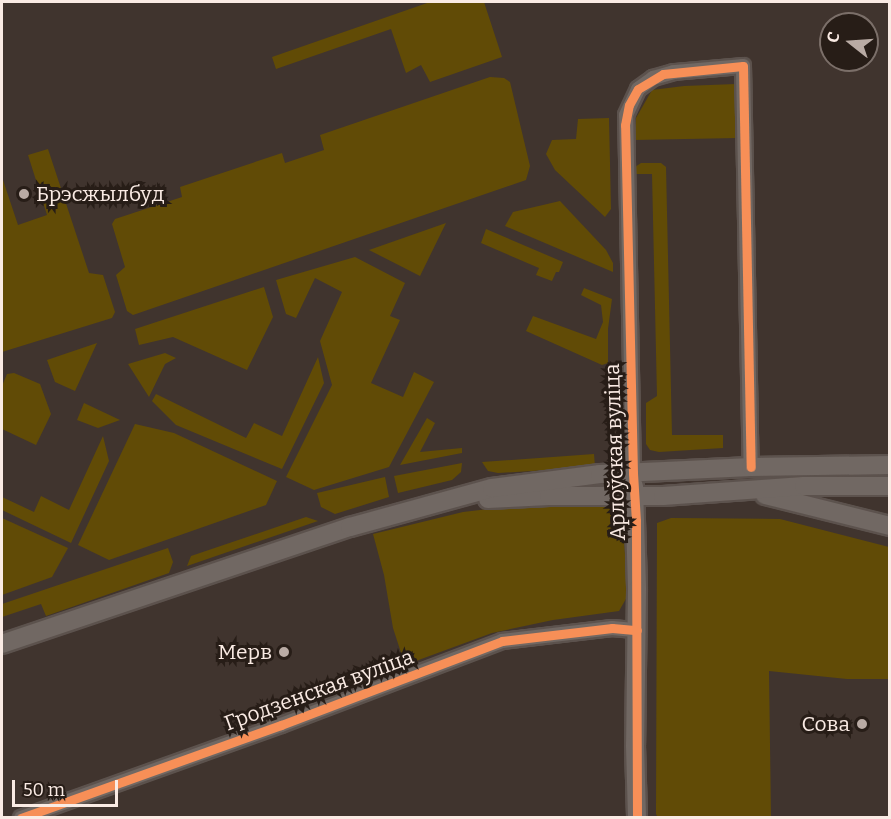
<!DOCTYPE html>
<html>
<head>
<meta charset="utf-8">
<style>
  body { margin:0 }
  #map { position:relative; width:891px; height:819px; overflow:hidden; background:#40342e; font-family:Bitter,serif }
  div>[style] { position:absolute }
  .green>* { inset:0; background:#614b06 }
  .roads { filter:drop-shadow(2px 0 #5c524d) drop-shadow(-2px 0 #5c524d) drop-shadow(0 2px #5c524d) drop-shadow(0 -2px #5c524d) }
  .street>* { height:14px; margin:-7px; padding:0 7px; transform-origin:7px; border-radius:7px; background:#716863 }
  .secondary>* { height:18px; margin:-9px; padding:0 9px; transform-origin:9px; border-radius:9px; background:#716863 }
  .cycleway>* { height:9px; margin:-4.5px; padding:0 4.5px; transform-origin:4.5px; border-radius:4.5px; background:#f78f57 }
  .dots>* { width:16px; height:16px; translate:-50% -50%; box-sizing:border-box; border:3px solid #271d17; border-radius:50% }
  span { translate:-50% -50%; white-space:nowrap; text-align:center; line-height:1.15; -webkit-text-stroke:6px #271d17; paint-order:stroke }
  .poi-label { font-size:21px; color:#faebe4 }
  .left { translate:0 -50%; text-align:left }
  .right { translate:-100% -50%; text-align:right }
  .street-label { font-size:21px; color:#faebe4 }
  .frame { position:absolute; inset:0; border:3px solid #faebe4; pointer-events:none }
  .north { position:absolute; left:819px; top:12px; width:60px; height:60px; box-sizing:border-box; background:#271d17; border:2px solid #7b6f69; border-radius:50%; rotate:287deg; font-size:16px; font-weight:700; line-height:24px; text-align:center; color:#faebe4 }
  .north::after { content:''; display:block; margin:auto; width:21px; height:27px; background:#b9aba4; clip-path:polygon(50% 0,100% 100%,50% 72%,0 100%) }
  .scale { position:absolute; left:12px; top:780px; width:106px; height:27px; box-sizing:border-box; border:3px solid #faebe4; border-top:0; padding-left:8px; font-size:18px; line-height:21px; white-space:nowrap; color:#faebe4; -webkit-text-stroke:4px #271d17; paint-order:stroke }
</style>
</head>
<body>
<div id="map">
  <div class="green">
    <i style="clip-path:polygon(430px 2px,484px 2px,502px 57px,430px 82px,421px 65px,406px 73px,391px 29px,276px 69px,272px 57px)"></i>
    <i style="clip-path:polygon(490px 77px,504px 78px,510px 82px,530px 166px,526px 180px,133px 315px,127px 311px,116px 275px,125px 267px,112px 224px,115px 219px,182px 197px,180px 187px,282px 153px,285px 163px,324px 150px,320px 135px)"></i>
    <i style="clip-path:polygon(736px 84px,737px 138px,634px 140px,636px 118px,652px 90px,684px 86px)"></i>
    <i style="clip-path:polygon(609px 118px,611px 209px,605px 217px,555px 170px,546px 154px,552px 140px,576px 139px,578px 119px)"></i>
    <i style="clip-path:polygon(48px 149px,89px 273px,103px 275px,115px 312px,112px 318px,2px 352px,2px 177px,18px 225px,47px 215px,28px 155px)"></i>
    <i style="clip-path:polygon(641px 163px,661px 163px,666px 167px,672px 435px,723px 435px,723px 448px,659px 452px,650px 450px,646px 444px,646px 403px,657px 396px,652px 174px,635px 174px,635px 167px)"></i>
    <i style="clip-path:polygon(560px 201px,606px 250px,613px 263px,613px 272px,505px 226px,513px 212px)"></i>
    <i style="clip-path:polygon(446px 223px,420px 276px,369px 250px)"></i>
    <i style="clip-path:polygon(486px 229px,563px 262px,559px 272px,556px 272px,552px 281px,536px 275px,539px 268px,481px 243px)"></i>
    <i style="clip-path:polygon(355px 257px,405px 283px,390px 316px,400px 320px,371px 383px,403px 397px,414px 372px,434px 382px,389px 467px,314px 490px,286px 477px,332px 385px,320px 341px,342px 292px,315px 278px,296px 318px,286px 314px,276px 280px)"></i>
    <i style="clip-path:polygon(264px 287px,273px 317px,247px 370px,173px 337px,139px 345px,135px 329px)"></i>
    <i style="clip-path:polygon(584px 288px,612px 299px,608px 329px,608px 363px,602px 365px,526px 331px,533px 316px,596px 339px,603px 322px,601px 305px,581px 295px)"></i>
    <i style="clip-path:polygon(97px 343px,75px 391px,55px 382px,47px 360px)"></i>
    <i style="clip-path:polygon(165px 353px,176px 358px,165px 364px,149px 397px,128px 364px)"></i>
    <i style="clip-path:polygon(318px 357px,324px 383px,282px 469px,176px 425px,152px 401px,156px 394px,246px 438px,254px 423px,282px 436px)"></i>
    <i style="clip-path:polygon(14px 373px,40px 384px,51px 414px,36px 445px,2px 429px,2px 386px,7px 374px)"></i>
    <i style="clip-path:polygon(84px 403px,120px 420px,98px 428px,77px 420px)"></i>
    <i style="clip-path:polygon(427px 418px,435px 423px,420px 452px,462px 448px,462px 453px,400px 465px)"></i>
    <i style="clip-path:polygon(135px 424px,174px 433px,277px 481px,266px 505px,109px 560px,78px 545px)"></i>
    <i style="clip-path:polygon(103px 436px,109px 461px,71px 543px,2px 510px,2px 497px,34px 512px,41px 496px,69px 510px)"></i>
    <i style="clip-path:polygon(594px 454px,595px 467px,498px 473px,488px 471px,482px 462px)"></i>
    <i style="clip-path:polygon(462px 463px,461px 472px,452px 480px,398px 493px,394px 476px)"></i>
    <i style="clip-path:polygon(385px 477px,389px 497px,335px 514px,321px 507px,317px 493px)"></i>
    <i style="clip-path:polygon(613px 502px,623px 512px,627px 597px,619px 611px,553px 620px,492px 633px,405px 665px,393px 628px,384px 575px,373px 534px,463px 512px,531px 504px)"></i>
    <i style="clip-path:polygon(306px 517px,318px 521px,187px 566px,191px 556px)"></i>
    <i style="clip-path:polygon(2px 518px,68px 548px,52px 577px,2px 595px)"></i>
    <i style="clip-path:polygon(671px 518px,780px 519px,889px 547px,889px 679px,847px 679px,769px 671px,771px 817px,658px 818px,656px 814px,657px 523px)"></i>
    <i style="clip-path:polygon(168px 548px,173px 562px,169px 573px,46px 616px,41px 604px,2px 617px,2px 604px)"></i>
  </div>
  <div class="roads">
    <div class="street">
      <i style="left:633px;top:473px;width:358px;rotate:-91.1deg"></i>
      <i style="left:626px;top:115px;width:29px;rotate:-65deg"></i>
      <i style="left:638px;top:89px;width:19px;rotate:-36deg"></i>
      <i style="left:653px;top:78px;width:22px;rotate:-16deg"></i>
      <i style="left:674px;top:72px;width:69px;rotate:-5deg"></i>
      <i style="left:743px;top:66px;width:401px;rotate:88.9deg"></i>
      <i style="left:21px;top:818px;width:276px;rotate:-19.7deg"></i>
      <i style="left:281px;top:725px;width:236px;rotate:-20.8deg"></i>
      <i style="left:502px;top:641px;width:111px;rotate:-6.7deg"></i>
      <i style="left:612px;top:628px;width:25px;rotate:5deg"></i>
    </div>
    <div class="secondary">
      <i style="left:634px;top:486px;width:104px;rotate:88.3deg"></i>
      <i style="left:637px;top:590px;width:155px;rotate:90.7deg"></i>
      <i style="left:635px;top:745px;width:73px;rotate:88.4deg"></i>
      <i style="left:765px;top:495px;width:129px;rotate:13.9deg"></i>
      <i style="left:488px;top:499px;width:61px;rotate:-2.8deg"></i>
      <i style="left:549px;top:496px;width:114px"></i>
      <i style="left:663px;top:496px;width:141px;rotate:-4.1deg"></i>
      <i style="left:804px;top:486px;width:86px"></i>
      <i style="left:2px;top:644px;width:367px;rotate:-18.6deg"></i>
      <i style="left:350px;top:527px;width:147px;rotate:-15.4deg"></i>
      <i style="left:492px;top:488px;width:109px;rotate:-7.4deg"></i>
      <i style="left:600px;top:474px;width:151px;rotate:-2.7deg"></i>
      <i style="left:751px;top:467px;width:139px;rotate:-0.8deg"></i>
    </div>
  </div>
  <div class="cycleway">
    <i style="left:21px;top:818px;width:276px;rotate:-19.7deg"></i>
    <i style="left:281px;top:725px;width:236px;rotate:-20.8deg"></i>
    <i style="left:502px;top:641px;width:111px;rotate:-6.7deg"></i>
    <i style="left:612px;top:628px;width:25px;rotate:5deg"></i>
    <i style="left:637px;top:818px;width:297px;rotate:-90.2deg"></i>
    <i style="left:636px;top:521px;width:48px;rotate:-93.6deg"></i>
    <i style="left:633px;top:473px;width:348px;rotate:-91.3deg"></i>
    <i style="left:625px;top:125px;width:20px;rotate:-79deg"></i>
    <i style="left:629px;top:105px;width:18px;rotate:-61deg"></i>
    <i style="left:638px;top:89px;width:29px;rotate:-31deg"></i>
    <i style="left:663px;top:74px;width:80px;rotate:-5.7deg"></i>
    <i style="left:743px;top:66px;width:401px;rotate:88.9deg"></i>
  </div>
  <div class="dots">
    <i style="left:24px;top:194px;background:#b9aba4"></i>
    <i style="left:284px;top:652px;background:#b9aba4"></i>
    <i style="left:862px;top:724px;background:#b9aba4"></i>
  </div>
  <div class="poi-label">
    <span class="left" style="left:36px;top:194px">Брэсжылбуд</span>
    <span class="right" style="left:272px;top:652px">Мерв</span>
    <span class="right" style="left:850px;top:724px">Сова</span>
  </div>
  <div class="street-label">
    <span style="left:615px;top:452px;rotate:-92deg">Арлоўская вуліца</span>
    <span style="left:319px;top:690px;rotate:-20deg">Гродзенская вуліца</span>
  </div>
  <div class="frame"></div>
  <div class="north">С</div>
  <div class="scale">50 m</div>
</div>
</body>
</html>
